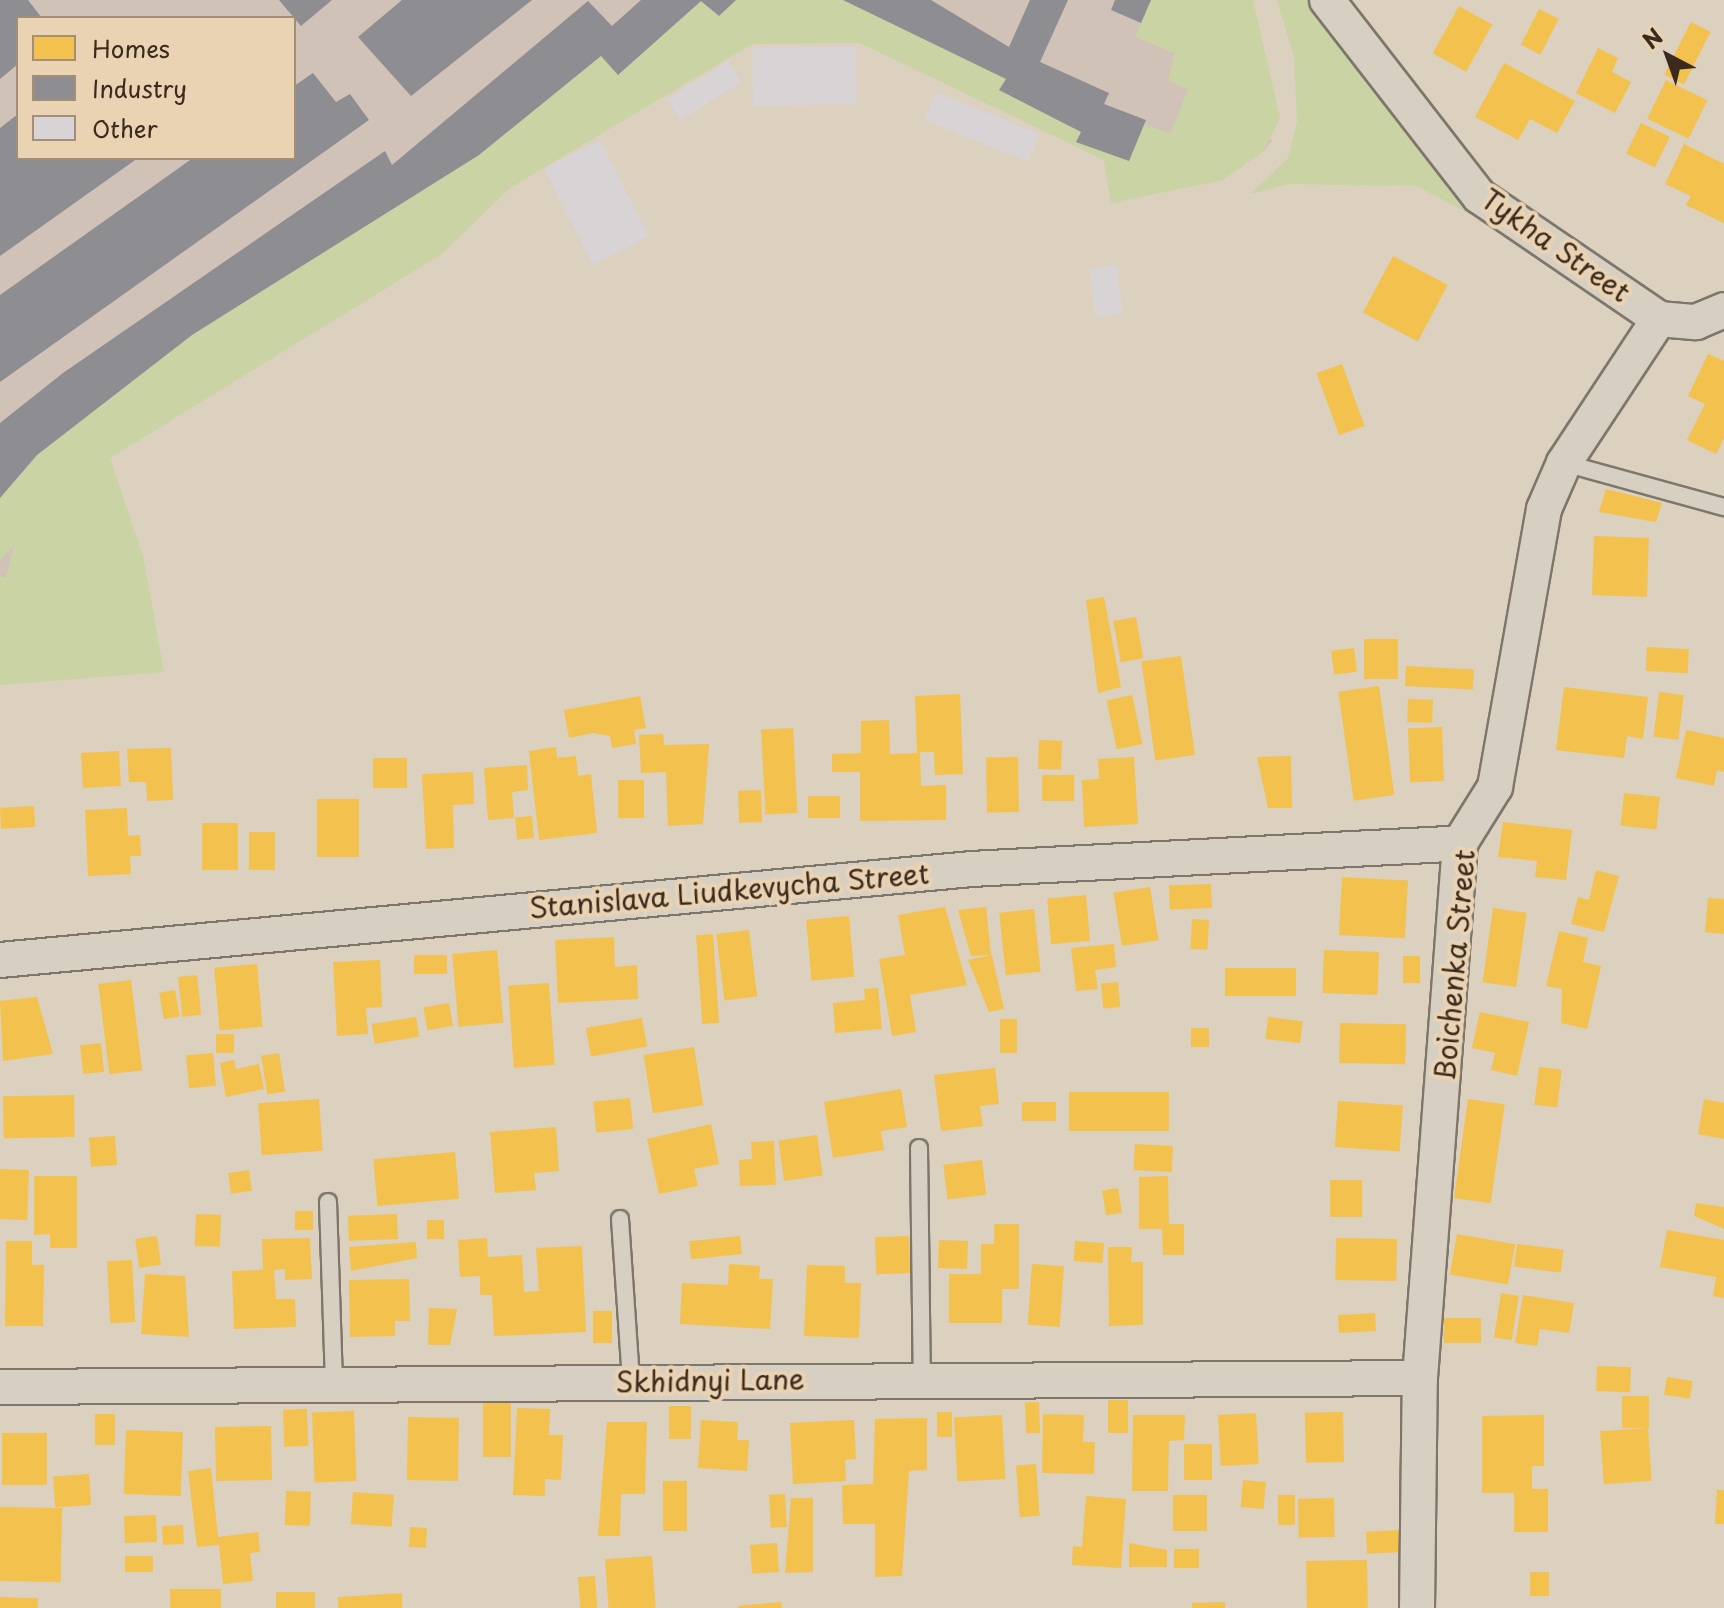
<!DOCTYPE html>
<html>
<head>
<meta charset="utf-8">
<style>
  body { margin:0 }
  #map { position:relative; width:1724px; height:1608px; overflow:hidden; background:#dcd0bf; font-family:"Playpen Sans",sans-serif }
  div>[style] { position:absolute }
  .built>* { inset:0; background:#d0c2b6 }
  .green>* { inset:0; background:#cad3a4 }
  .homes>* { inset:0; background:#f2c14e; transform-origin:0 0 }
  .industry>* { inset:0; background:#8d8d92 }
  .building>* { inset:0; background:#d8d3d4; transform-origin:0 0 }
  .roads { filter:drop-shadow(2px 0 #7e766b) drop-shadow(-2px 0 #7e766b) drop-shadow(0 2px #7e766b) drop-shadow(0 -2px #7e766b) }
  .service>* { height:16px; margin:-8px; padding:0 8px; transform-origin:8px; border-radius:8px; background:#d8cfc3 }
  .minor>* { height:34px; margin:-17px; padding:0 17px; transform-origin:17px; border-radius:17px; background:#d8cfc3 }
  span { translate:-50% -50%; white-space:nowrap; text-align:center; line-height:1.15; -webkit-text-stroke:8px #e9d3b2; paint-order:stroke }
  .street-label { font-size:28px; color:#3b2a1e }
  .legend { position:absolute; left:16px; top:16px; width:280px; height:144px; box-sizing:border-box; background:#e9d3b2; border:2px solid #a38f77; margin:0; padding:10px 14px; list-style:none; font-size:24px; color:#3b2a1e }
  .legend li { display:flex; align-items:center; gap:16px; height:40px }
  .legend b { width:40px; border:2px solid #a38f77 }
  .north { position:absolute; left:1628px; top:16px; width:80px; height:80px; -webkit-text-stroke:6px #e9d3b2; paint-order:stroke; rotate:319deg; font-size:22px; font-weight:700; line-height:32px; text-align:center; color:#3b2a1e }
  .north::after { content:''; display:block; margin:auto; width:28px; height:36px; background:#3b2a1e; clip-path:polygon(50% 0,100% 100%,50% 72%,0 100%) }
</style>
</head>
<body>
<div id="map">
  <div class="built">
    <i style="clip-path:polygon(evenodd,0 0,736px 0,719px 16px,701px 2px,618px 75px,601px 56px,479px 155px,192px 335px,0 600px,0 0,18px 18px,294px 18px,294px 158px,18px 158px,18px 18px)"></i>
    <i style="clip-path:polygon(843px 0,1221px 0,1216px 54px,1272px 141px,1263px 152px,1129px 161px,1105px 155px,1076px 142px,1081px 132px,999px 90px,1006px 80px)"></i>
  </div>
  <div class="green">
    <i style="clip-path:polygon(736px 0,843px 0,1006px 79px,999px 90px,1081px 132px,1077px 142px,1129px 160px,1144px 125px,1171px 133px,1188px 89px,1168px 81px,1175px 53px,1135px 37px,1151px 0,1253px 0,1280px 118px,1263px 152px,1223px 180px,1111px 203px,1104px 160px,860px 43px,752px 44px,510px 188px,442px 254px,110px 458px,143px 556px,164px 672px,0 685px,0 576px,6px 578px,14px 545px,0 560px,0 498px,37px 455px,192px 335px,479px 155px,601px 56px,619px 75px,701px 1px,719px 16px)"></i>
    <i style="clip-path:polygon(1277px 0,1316px 0,1530px 245px,1416px 186px,1289px 184px,1251px 194px,1288px 158px,1297px 122px,1294px 57px)"></i>
  </div>
  <div class="homes">
    <i style="left:1459px;top:6px;width:38px;height:54px;rotate:29deg"></i>
    <i style="left:1539px;top:9px;width:22px;height:40px;rotate:27deg"></i>
    <i style="left:1691px;top:22px;width:22px;height:59px;rotate:27deg"></i>
    <i style="clip-path:polygon(1598px 48px,1618px 58px,1612px 72px,1631px 82px,1615px 113px,1576px 93px)"></i>
    <i style="clip-path:polygon(1504px 63px,1575px 101px,1557px 133px,1530px 119px,1518px 140px,1475px 117px)"></i>
    <i style="left:1666px;top:80px;width:46px;height:43px;rotate:26deg"></i>
    <i style="left:1641px;top:123px;width:32px;height:34px;rotate:26deg"></i>
    <i style="clip-path:polygon(1684px 144px,1724px 164px,1724px 223px,1686px 205px,1691px 196px,1665px 184px)"></i>
    <i style="left:1393px;top:256px;width:62px;height:64px;rotate:28deg"></i>
    <i style="clip-path:polygon(1708px 354px,1724px 361px,1724px 438px,1716px 454px,1687px 440px,1705px 404px,1688px 396px)"></i>
    <i style="left:1342px;top:364px;width:66px;height:27px;rotate:70deg"></i>
    <i style="clip-path:polygon(1606px 489px,1662px 503px,1656px 522px,1599px 512px)"></i>
    <i style="left:1594px;top:536px;width:55px;height:59px;rotate:2deg"></i>
    <i style="clip-path:polygon(1104px 597px,1121px 687px,1098px 693px,1086px 600px)"></i>
    <i style="left:1136px;top:617px;width:42px;height:23px;rotate:80deg"></i>
    <i style="left:1364px;top:639px;width:34px;height:40px"></i>
    <i style="left:1647px;top:647px;width:42px;height:24px;rotate:3deg"></i>
    <i style="left:1354px;top:648px;width:24px;height:23px;rotate:83deg"></i>
    <i style="left:1181px;top:656px;width:100px;height:40px;rotate:82deg"></i>
    <i style="left:1406px;top:666px;width:68px;height:20px;rotate:3deg"></i>
    <i style="left:1379px;top:686px;width:110px;height:41px;rotate:82deg"></i>
    <i style="clip-path:polygon(1564px 687px,1648px 697px,1643px 739px,1627px 736px,1624px 758px,1556px 750px)"></i>
    <i style="left:1659px;top:692px;width:25px;height:45px;rotate:7deg"></i>
    <i style="clip-path:polygon(960px 694px,963px 774px,935px 775px,934px 752px,920px 752px,921px 786px,946px 785px,946px 820px,860px 821px,860px 772px,832px 772px,832px 754px,861px 753px,861px 721px,889px 720px,890px 754px,917px 753px,915px 696px)"></i>
    <i style="left:1132px;top:695px;width:50px;height:26px;rotate:78deg"></i>
    <i style="clip-path:polygon(640px 696px,646px 728px,634px 730px,636px 744px,612px 748px,610px 736px,593px 733px,569px 738px,564px 710px)"></i>
    <i style="left:1408px;top:699px;width:25px;height:23px;rotate:2deg"></i>
    <i style="left:1442px;top:727px;width:54px;height:34px;rotate:88deg"></i>
    <i style="left:793px;top:728px;width:85px;height:32px;rotate:87deg"></i>
    <i style="clip-path:polygon(1686px 730px,1724px 738px,1724px 772px,1717px 770px,1714px 786px,1676px 778px)"></i>
    <i style="clip-path:polygon(663px 734px,664px 745px,709px 744px,703px 824px,668px 826px,666px 772px,641px 773px,639px 735px)"></i>
    <i style="left:1039px;top:740px;width:23px;height:29px;rotate:2deg"></i>
    <i style="clip-path:polygon(556px 747px,557px 758px,576px 756px,578px 776px,591px 774px,597px 833px,539px 840px,529px 751px)"></i>
    <i style="clip-path:polygon(171px 748px,173px 800px,147px 801px,146px 782px,129px 782px,127px 749px)"></i>
    <i style="left:119px;top:751px;width:35px;height:38px;rotate:87deg"></i>
    <i style="clip-path:polygon(1291px 756px,1292px 808px,1268px 808px,1257px 757px)"></i>
    <i style="left:1018px;top:757px;width:55px;height:32px;rotate:89deg"></i>
    <i style="clip-path:polygon(1134px 757px,1138px 824px,1084px 827px,1082px 780px,1099px 779px,1098px 759px)"></i>
    <i style="left:373px;top:758px;width:34px;height:30px"></i>
    <i style="clip-path:polygon(527px 765px,528px 790px,512px 792px,514px 818px,488px 820px,484px 768px)"></i>
    <i style="clip-path:polygon(473px 772px,474px 804px,453px 805px,454px 848px,426px 849px,422px 774px)"></i>
    <i style="left:1042px;top:775px;width:32px;height:26px"></i>
    <i style="left:618px;top:780px;width:26px;height:38px"></i>
    <i style="left:761px;top:790px;width:32px;height:23px;rotate:88deg"></i>
    <i style="left:1624px;top:793px;width:36px;height:33px;rotate:6deg"></i>
    <i style="left:840px;top:796px;width:22px;height:32px;rotate:90deg"></i>
    <i style="left:359px;top:799px;width:58px;height:42px;rotate:90deg"></i>
    <i style="left:34px;top:806px;width:21px;height:34px;rotate:87deg"></i>
    <i style="clip-path:polygon(127px 808px,128px 836px,140px 835px,141px 856px,130px 856px,131px 874px,88px 876px,85px 810px)"></i>
    <i style="left:532px;top:816px;width:22px;height:17px;rotate:85deg"></i>
    <i style="clip-path:polygon(1503px 822px,1572px 830px,1566px 880px,1535px 877px,1537px 861px,1498px 857px)"></i>
    <i style="left:238px;top:823px;width:47px;height:36px;rotate:90deg"></i>
    <i style="left:275px;top:832px;width:38px;height:26px;rotate:90deg"></i>
    <i style="clip-path:polygon(1596px 870px,1619px 876px,1604px 932px,1571px 924px,1578px 897px,1589px 900px)"></i>
    <i style="left:1342px;top:877px;width:66px;height:58px;rotate:3deg"></i>
    <i style="left:1211px;top:884px;width:24px;height:42px;rotate:88deg"></i>
    <i style="left:1150px;top:887px;width:54px;height:37px;rotate:81deg"></i>
    <i style="left:1086px;top:895px;width:46px;height:39px;rotate:85deg"></i>
    <i style="clip-path:polygon(1708px 898px,1724px 899px,1724px 934px,1705px 932px)"></i>
    <i style="clip-path:polygon(945px 907px,967px 985px,910px 995px,916px 1032px,892px 1036px,879px 959px,905px 955px,898px 915px)"></i>
    <i style="clip-path:polygon(986px 907px,991px 955px,971px 956px,958px 910px)"></i>
    <i style="left:1493px;top:908px;width:34px;height:75px;rotate:8deg"></i>
    <i style="left:1034px;top:909px;width:63px;height:35px;rotate:84deg"></i>
    <i style="left:849px;top:916px;width:61px;height:43px;rotate:85deg"></i>
    <i style="left:1192px;top:919px;width:17px;height:30px;rotate:3deg"></i>
    <i style="left:749px;top:930px;width:67px;height:33px;rotate:83deg"></i>
    <i style="clip-path:polygon(1559px 931px,1588px 938px,1583px 962px,1601px 966px,1587px 1029px,1561px 1023px,1562px 989px,1546px 986px)"></i>
    <i style="left:713px;top:934px;width:89px;height:17px;rotate:86deg"></i>
    <i style="clip-path:polygon(614px 937px,615px 967px,637px 965px,638px 999px,558px 1003px,555px 940px)"></i>
    <i style="clip-path:polygon(1114px 944px,1116px 967px,1095px 970px,1098px 989px,1076px 991px,1071px 948px)"></i>
    <i style="left:497px;top:950px;width:73px;height:45px;rotate:85deg"></i>
    <i style="left:1324px;top:950px;width:55px;height:43px;rotate:2deg"></i>
    <i style="left:414px;top:955px;width:33px;height:19px"></i>
    <i style="clip-path:polygon(992px 955px,1004px 1009px,989px 1012px,968px 960px)"></i>
    <i style="left:1403px;top:956px;width:17px;height:27px"></i>
    <i style="clip-path:polygon(380px 960px,382px 1007px,366px 1008px,368px 1034px,337px 1036px,333px 962px)"></i>
    <i style="left:257px;top:964px;width:63px;height:43px;rotate:85deg"></i>
    <i style="left:1225px;top:968px;width:71px;height:28px"></i>
    <i style="left:197px;top:975px;width:40px;height:19px;rotate:84deg"></i>
    <i style="left:131px;top:980px;width:91px;height:33px;rotate:83deg"></i>
    <i style="left:1118px;top:982px;width:25px;height:17px;rotate:85deg"></i>
    <i style="left:549px;top:983px;width:82px;height:41px;rotate:86deg"></i>
    <i style="clip-path:polygon(878px 988px,882px 1029px,835px 1033px,833px 1003px,865px 1000px,864px 989px)"></i>
    <i style="left:175px;top:990px;width:27px;height:16px;rotate:80deg"></i>
    <i style="clip-path:polygon(37px 997px,53px 1054px,3px 1061px,0 1001px)"></i>
    <i style="left:449px;top:1003px;width:23px;height:26px;rotate:80deg"></i>
    <i style="clip-path:polygon(1480px 1012px,1529px 1022px,1517px 1076px,1491px 1070px,1495px 1053px,1472px 1048px)"></i>
    <i style="left:416px;top:1017px;width:20px;height:45px;rotate:81deg"></i>
    <i style="left:1268px;top:1017px;width:35px;height:22px;rotate:7deg"></i>
    <i style="left:642px;top:1018px;width:29px;height:57px;rotate:80deg"></i>
    <i style="left:1017px;top:1019px;width:34px;height:17px;rotate:90deg"></i>
    <i style="left:1340px;top:1023px;width:66px;height:40px;rotate:1deg"></i>
    <i style="left:1191px;top:1028px;width:18px;height:19px"></i>
    <i style="left:216px;top:1034px;width:18px;height:19px"></i>
    <i style="left:101px;top:1043px;width:29px;height:21px;rotate:84deg"></i>
    <i style="left:694px;top:1047px;width:59px;height:51px;rotate:81deg"></i>
    <i style="left:213px;top:1053px;width:33px;height:27px;rotate:85deg"></i>
    <i style="left:279px;top:1053px;width:39px;height:18px;rotate:81deg"></i>
    <i style="clip-path:polygon(234px 1060px,236px 1069px,259px 1064px,264px 1089px,226px 1097px,220px 1063px)"></i>
    <i style="left:1539px;top:1067px;width:23px;height:38px;rotate:7deg"></i>
    <i style="clip-path:polygon(995px 1068px,999px 1104px,980px 1106px,983px 1126px,941px 1131px,934px 1075px)"></i>
    <i style="clip-path:polygon(901px 1089px,907px 1127px,881px 1131px,884px 1150px,833px 1158px,824px 1102px)"></i>
    <i style="left:1169px;top:1092px;width:39px;height:100px;rotate:90deg"></i>
    <i style="left:74px;top:1095px;width:42px;height:71px;rotate:89deg"></i>
    <i style="left:630px;top:1098px;width:31px;height:37px;rotate:84deg"></i>
    <i style="left:319px;top:1099px;width:52px;height:61px;rotate:86deg"></i>
    <i style="left:1468px;top:1099px;width:37px;height:100px;rotate:8deg"></i>
    <i style="clip-path:polygon(1704px 1099px,1724px 1103px,1724px 1139px,1698px 1134px)"></i>
    <i style="left:1338px;top:1101px;width:65px;height:46px;rotate:4deg"></i>
    <i style="left:1022px;top:1102px;width:34px;height:19px"></i>
    <i style="clip-path:polygon(711px 1124px,719px 1164px,694px 1169px,698px 1186px,659px 1194px,647px 1139px)"></i>
    <i style="clip-path:polygon(556px 1127px,559px 1171px,534px 1173px,536px 1190px,495px 1193px,490px 1132px)"></i>
    <i style="left:817px;top:1135px;width:41px;height:39px;rotate:82deg"></i>
    <i style="left:115px;top:1136px;width:29px;height:26px;rotate:86deg"></i>
    <i style="clip-path:polygon(774px 1141px,776px 1185px,740px 1186px,739px 1160px,752px 1159px,751px 1142px)"></i>
    <i style="left:1135px;top:1144px;width:38px;height:26px;rotate:3deg"></i>
    <i style="left:455px;top:1152px;width:47px;height:82px;rotate:85deg"></i>
    <i style="left:982px;top:1160px;width:35px;height:39px;rotate:83deg"></i>
    <i style="left:0;top:1169px;width:29px;height:50px;rotate:2deg"></i>
    <i style="left:249px;top:1170px;width:21px;height:21px;rotate:82deg"></i>
    <i style="clip-path:polygon(34px 1176px,77px 1176px,77px 1248px,50px 1248px,50px 1234px,34px 1235px)"></i>
    <i style="clip-path:polygon(1168px 1176px,1169px 1224px,1184px 1224px,1184px 1255px,1163px 1255px,1162px 1229px,1139px 1229px,1139px 1177px)"></i>
    <i style="left:1330px;top:1180px;width:32px;height:37px"></i>
    <i style="left:1118px;top:1188px;width:25px;height:16px;rotate:81deg"></i>
    <i style="clip-path:polygon(1696px 1203px,1724px 1207px,1724px 1229px,1694px 1216px)"></i>
    <i style="left:295px;top:1211px;width:18px;height:19px"></i>
    <i style="left:196px;top:1214px;width:25px;height:32px;rotate:2deg"></i>
    <i style="left:397px;top:1214px;width:25px;height:49px;rotate:88deg"></i>
    <i style="left:427px;top:1220px;width:17px;height:19px"></i>
    <i style="clip-path:polygon(994px 1224px,1019px 1224px,1019px 1289px,1002px 1289px,1002px 1323px,949px 1323px,949px 1274px,981px 1274px,981px 1244px,994px 1244px)"></i>
    <i style="clip-path:polygon(1667px 1230px,1724px 1240px,1724px 1298px,1713px 1296px,1716px 1277px,1660px 1267px)"></i>
    <i style="left:1457px;top:1234px;width:59px;height:41px;rotate:10deg"></i>
    <i style="left:157px;top:1236px;width:29px;height:22px;rotate:82deg"></i>
    <i style="left:740px;top:1236px;width:18px;height:51px;rotate:84deg"></i>
    <i style="left:909px;top:1236px;width:37px;height:34px;rotate:88deg"></i>
    <i style="clip-path:polygon(310px 1238px,312px 1279px,285px 1280px,285px 1269px,274px 1270px,276px 1299px,295px 1299px,296px 1327px,234px 1329px,232px 1271px,263px 1270px,262px 1239px)"></i>
    <i style="clip-path:polygon(487px 1238px,488px 1257px,522px 1255px,524px 1292px,539px 1291px,536px 1248px,582px 1246px,586px 1332px,494px 1336px,492px 1295px,480px 1295px,480px 1276px,460px 1277px,458px 1240px)"></i>
    <i style="left:1336px;top:1238px;width:61px;height:42px;rotate:1deg"></i>
    <i style="left:939px;top:1240px;width:29px;height:28px;rotate:2deg"></i>
    <i style="clip-path:polygon(6px 1241px,32px 1241px,32px 1265px,44px 1265px,43px 1326px,5px 1326px)"></i>
    <i style="left:1075px;top:1241px;width:29px;height:20px;rotate:4deg"></i>
    <i style="clip-path:polygon(416px 1242px,417px 1258px,351px 1271px,349px 1247px)"></i>
    <i style="left:1517px;top:1244px;width:47px;height:23px;rotate:7deg"></i>
    <i style="clip-path:polygon(1108px 1247px,1132px 1247px,1131px 1262px,1143px 1262px,1143px 1325px,1109px 1326px)"></i>
    <i style="left:132px;top:1260px;width:62px;height:25px;rotate:87deg"></i>
    <i style="clip-path:polygon(729px 1264px,760px 1266px,759px 1279px,773px 1279px,770px 1329px,680px 1324px,682px 1283px,728px 1285px)"></i>
    <i style="left:1032px;top:1264px;width:32px;height:61px;rotate:4deg"></i>
    <i style="clip-path:polygon(807px 1265px,845px 1266px,845px 1283px,861px 1283px,859px 1338px,804px 1336px)"></i>
    <i style="clip-path:polygon(145px 1274px,185px 1276px,189px 1337px,141px 1334px)"></i>
    <i style="clip-path:polygon(409px 1279px,410px 1321px,395px 1321px,395px 1336px,350px 1337px,349px 1280px)"></i>
    <i style="left:1501px;top:1293px;width:18px;height:45px;rotate:9deg"></i>
    <i style="clip-path:polygon(1523px 1295px,1574px 1303px,1569px 1333px,1540px 1329px,1537px 1346px,1515px 1343px)"></i>
    <i style="clip-path:polygon(429px 1308px,457px 1309px,450px 1345px,428px 1345px)"></i>
    <i style="left:593px;top:1311px;width:19px;height:32px"></i>
    <i style="left:1375px;top:1313px;width:18px;height:37px;rotate:87deg"></i>
    <i style="left:1444px;top:1318px;width:37px;height:25px"></i>
    <i style="left:1597px;top:1366px;width:34px;height:25px;rotate:2deg"></i>
    <i style="left:1667px;top:1377px;width:26px;height:18px;rotate:9deg"></i>
    <i style="left:1622px;top:1396px;width:27px;height:32px"></i>
    <i style="left:483px;top:1400px;width:28px;height:57px"></i>
    <i style="left:1108px;top:1400px;width:20px;height:33px"></i>
    <i style="left:1039px;top:1402px;width:31px;height:14px;rotate:88deg"></i>
    <i style="left:669px;top:1406px;width:22px;height:33px"></i>
    <i style="clip-path:polygon(517px 1408px,550px 1409px,549px 1435px,563px 1435px,561px 1480px,545px 1479px,545px 1496px,513px 1495px)"></i>
    <i style="left:307px;top:1409px;width:37px;height:24px;rotate:88deg"></i>
    <i style="left:354px;top:1411px;width:70px;height:42px;rotate:88deg"></i>
    <i style="left:937px;top:1412px;width:15px;height:25px"></i>
    <i style="left:1343px;top:1412px;width:50px;height:38px;rotate:89deg"></i>
    <i style="left:1256px;top:1413px;width:51px;height:38px;rotate:87deg"></i>
    <i style="left:95px;top:1414px;width:20px;height:31px"></i>
    <i style="clip-path:polygon(1043px 1414px,1084px 1415px,1083px 1442px,1095px 1442px,1094px 1474px,1042px 1473px)"></i>
    <i style="left:1002px;top:1415px;width:64px;height:48px;rotate:87deg"></i>
    <i style="clip-path:polygon(1133px 1415px,1185px 1415px,1184px 1440px,1169px 1441px,1168px 1491px,1132px 1491px)"></i>
    <i style="clip-path:polygon(1544px 1415px,1544px 1466px,1532px 1466px,1532px 1489px,1548px 1489px,1548px 1532px,1514px 1532px,1514px 1493px,1482px 1493px,1482px 1416px)"></i>
    <i style="left:408px;top:1417px;width:51px;height:63px;rotate:1deg"></i>
    <i style="clip-path:polygon(927px 1418px,927px 1470px,909px 1471px,902px 1576px,875px 1577px,875px 1524px,843px 1524px,842px 1485px,873px 1484px,875px 1419px)"></i>
    <i style="clip-path:polygon(701px 1420px,738px 1422px,737px 1440px,749px 1440px,747px 1471px,698px 1468px)"></i>
    <i style="clip-path:polygon(854px 1420px,856px 1459px,845px 1460px,846px 1481px,793px 1484px,790px 1423px)"></i>
    <i style="clip-path:polygon(607px 1422px,647px 1422px,645px 1494px,621px 1494px,620px 1536px,598px 1536px)"></i>
    <i style="left:271px;top:1426px;width:54px;height:56px;rotate:89deg"></i>
    <i style="left:1648px;top:1428px;width:53px;height:48px;rotate:86deg"></i>
    <i style="left:126px;top:1430px;width:57px;height:64px;rotate:2deg"></i>
    <i style="left:47px;top:1433px;width:52px;height:45px;rotate:90deg"></i>
    <i style="left:1184px;top:1444px;width:28px;height:36px"></i>
    <i style="left:1036px;top:1464px;width:52px;height:20px;rotate:86deg"></i>
    <i style="clip-path:polygon(211px 1468px,218px 1537px,258px 1532px,260px 1552px,250px 1553px,253px 1581px,223px 1584px,219px 1545px,197px 1547px,188px 1471px)"></i>
    <i style="left:89px;top:1474px;width:31px;height:36px;rotate:86deg"></i>
    <i style="left:1243px;top:1480px;width:23px;height:27px;rotate:5deg"></i>
    <i style="left:663px;top:1481px;width:24px;height:50px"></i>
    <i style="clip-path:polygon(1717px 1490px,1724px 1490px,1724px 1524px,1715px 1524px)"></i>
    <i style="left:286px;top:1491px;width:25px;height:34px;rotate:2deg"></i>
    <i style="left:353px;top:1492px;width:41px;height:32px;rotate:4deg"></i>
    <i style="left:785px;top:1494px;width:33px;height:16px;rotate:87deg"></i>
    <i style="left:1207px;top:1495px;width:36px;height:34px;rotate:90deg"></i>
    <i style="left:1278px;top:1495px;width:17px;height:30px"></i>
    <i style="clip-path:polygon(1086px 1496px,1126px 1499px,1121px 1568px,1072px 1565px,1073px 1546px,1082px 1547px)"></i>
    <i style="clip-path:polygon(791px 1498px,813px 1498px,813px 1572px,785px 1573px)"></i>
    <i style="left:1334px;top:1498px;width:39px;height:36px;rotate:89deg"></i>
    <i style="left:0;top:1507px;width:62px;height:74px;rotate:1deg"></i>
    <i style="left:156px;top:1515px;width:27px;height:32px;rotate:88deg"></i>
    <i style="left:183px;top:1525px;width:19px;height:21px;rotate:87deg"></i>
    <i style="left:410px;top:1527px;width:17px;height:20px;rotate:3deg"></i>
    <i style="left:1401px;top:1530px;width:22px;height:35px;rotate:87deg"></i>
    <i style="left:777px;top:1543px;width:29px;height:27px;rotate:86deg"></i>
    <i style="clip-path:polygon(1129px 1543px,1167px 1550px,1167px 1567px,1129px 1567px)"></i>
    <i style="left:1174px;top:1549px;width:25px;height:19px"></i>
    <i style="left:125px;top:1556px;width:28px;height:16px"></i>
    <i style="left:652px;top:1556px;width:52px;height:47px;rotate:86deg"></i>
    <i style="left:1367px;top:1560px;width:48px;height:61px;rotate:89deg"></i>
    <i style="left:1530px;top:1572px;width:19px;height:24px"></i>
    <i style="left:595px;top:1576px;width:32px;height:17px;rotate:86deg"></i>
    <i style="left:221px;top:1589px;width:19px;height:51px;rotate:90deg"></i>
    <i style="left:276px;top:1592px;width:39px;height:16px"></i>
    <i style="clip-path:polygon(402px 1593px,402px 1608px,338px 1608px,338px 1597px)"></i>
    <i style="left:0;top:1597px;width:38px;height:11px;rotate:2deg"></i>
    <i style="clip-path:polygon(781px 1602px,782px 1608px,738px 1608px,738px 1606px)"></i>
    <i style="clip-path:polygon(1225px 1602px,1225px 1608px,1192px 1608px,1192px 1603px)"></i>
  </div>
  <div class="industry">
    <i style="clip-path:polygon(0 0,28px 0,42px 18px,18px 18px,18px 64px,0 79px)"></i>
    <i style="clip-path:polygon(279px 0,332px 0,301px 26px)"></i>
    <i style="clip-path:polygon(402px 0,532px 0,411px 96px,358px 37px)"></i>
    <i style="clip-path:polygon(641px 0,736px 0,719px 16px,701px 1px,618px 75px,601px 56px,479px 155px,192px 335px,37px 455px,0 498px,0 423px,63px 373px,385px 151px,392px 165px,588px 1px,612px 26px)"></i>
    <i style="clip-path:polygon(843px 0,931px 0,1009px 47px,1030px 0,1068px 0,1040px 62px,1109px 93px,1104px 104px,1146px 120px,1129px 161px,1076px 142px,1081px 132px,999px 90px,1006px 79px)"></i>
    <i style="clip-path:polygon(1115px 0,1151px 0,1141px 23px,1111px 10px)"></i>
    <i style="clip-path:polygon(313px 73px,336px 102px,350px 94px,369px 120px,0 382px,0 295px,193px 158px,294px 158px,294px 86px)"></i>
    <i style="clip-path:polygon(18px 114px,18px 158px,138px 158px,0 256px,0 128px)"></i>
  </div>
  <div class="building">
    <i style="left:856px;top:46px;width:58px;height:104px;rotate:89deg"></i>
    <i style="left:728px;top:61px;width:25px;height:72px;rotate:58deg"></i>
    <i style="left:936px;top:92px;width:112px;height:30px;rotate:22deg"></i>
    <i style="left:600px;top:140px;width:108px;height:63px;rotate:63deg"></i>
    <i style="left:1116px;top:265px;width:49px;height:27px;rotate:82deg"></i>
  </div>
  <div class="roads">
    <div class="service">
      <i style="left:1564px;top:463px;width:166px;rotate:15.4deg"></i>
      <i style="left:919px;top:1148px;width:230px;rotate:89.3deg"></i>
      <i style="left:328px;top:1202px;width:183px;rotate:88.1deg"></i>
      <i style="left:620px;top:1219px;width:162px;rotate:86.1deg"></i>
    </div>
    <div class="minor">
      <i style="left:1327px;top:0;width:248px;rotate:52.2deg"></i>
      <i style="left:1479px;top:196px;width:218px;rotate:34.3deg"></i>
      <i style="left:1659px;top:319px;width:37px;rotate:5deg"></i>
      <i style="left:1696px;top:322px;width:30px;rotate:-23deg"></i>
      <i style="left:0;top:960px;width:975px;rotate:-5.35deg"></i>
      <i style="left:971px;top:869px;width:490px;rotate:-3deg"></i>
      <i style="left:0;top:1387px;width:1420px;rotate:-0.36deg"></i>
      <i style="left:1417px;top:1608px;width:230px;rotate:-89.3deg"></i>
      <i style="left:1420px;top:1378px;width:536px;rotate:-85.72deg"></i>
      <i style="left:1460px;top:843px;width:66px;rotate:-58deg"></i>
      <i style="left:1495px;top:787px;width:282px;rotate:-80deg"></i>
      <i style="left:1544px;top:509px;width:50px;rotate:-66.5deg"></i>
      <i style="left:1564px;top:463px;width:173px;rotate:-56.6deg"></i>
    </div>
  </div>
  <div class="street-label">
    <span style="left:1556px;top:245px;rotate:35deg">Tykha Street</span>
    <span style="left:729px;top:890px;rotate:-5deg">Stanislava Liudkevycha Street</span>
    <span style="left:1454px;top:965px;rotate:-85deg">Boichenka Street</span>
    <span style="left:710px;top:1380px;rotate:-1deg">Skhidnyi Lane</span>
  </div>
  <ul class="legend">
  <li><b style="height:22px;background:#f2c14e"></b>Homes</li>
  <li><b style="height:22px;background:#8d8d92"></b>Industry</li>
  <li><b style="height:22px;background:#d8d3d4"></b>Other</li>
  </ul>
  <div class="north">N</div>
</div>
</body>
</html>
